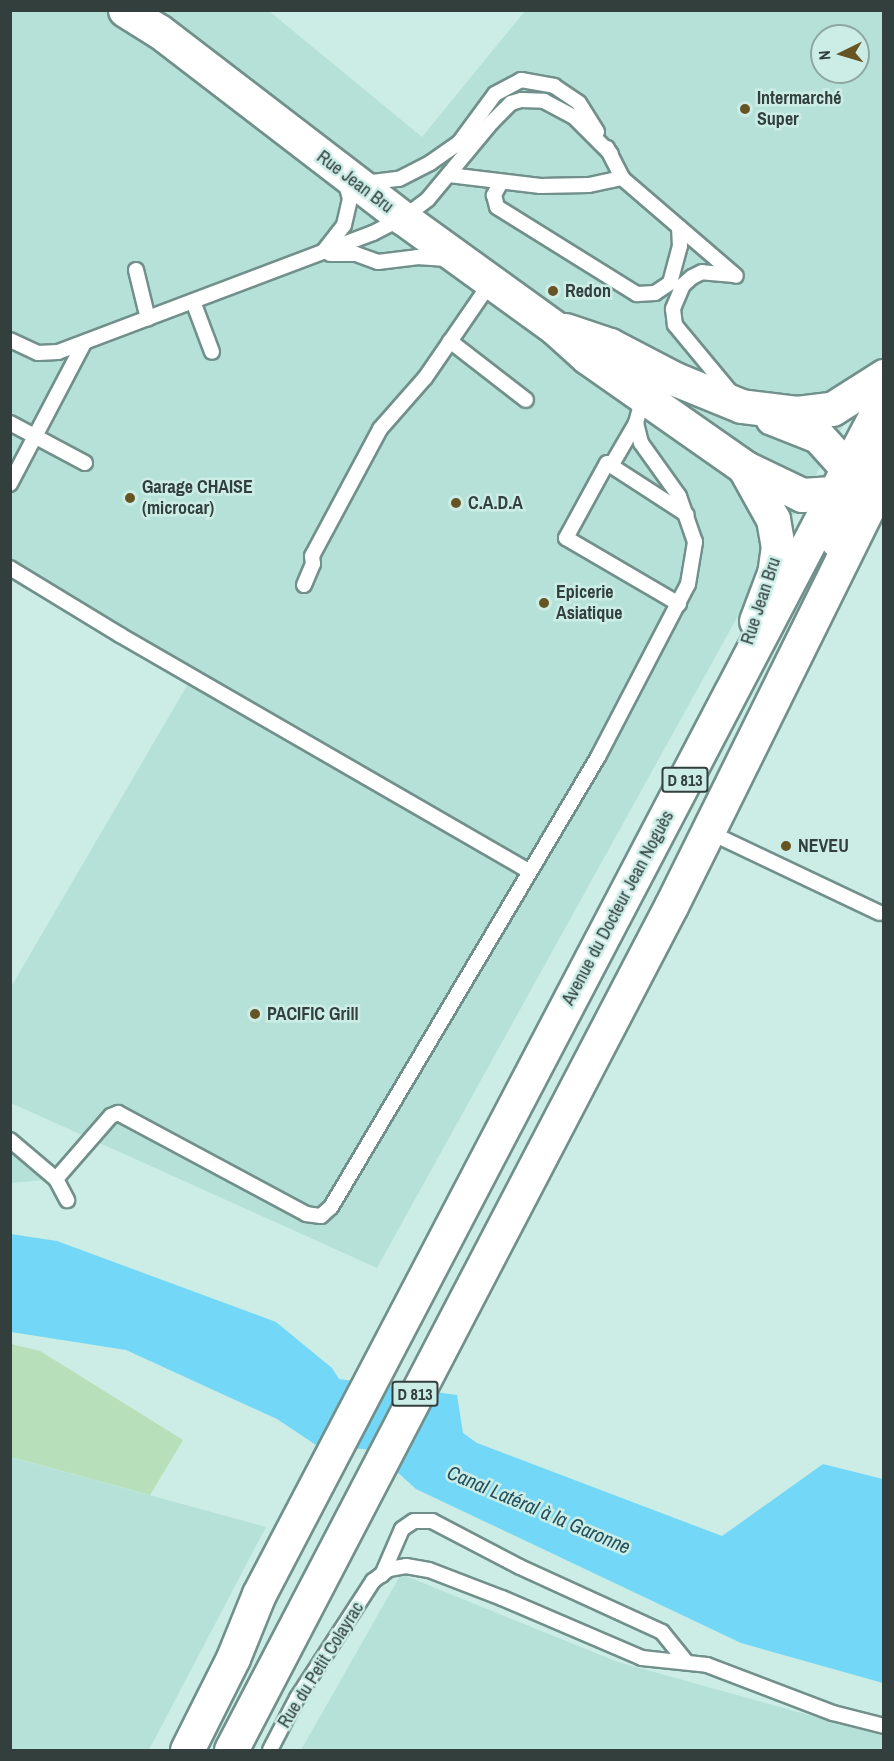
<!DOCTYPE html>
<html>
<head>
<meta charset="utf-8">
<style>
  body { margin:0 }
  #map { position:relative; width:894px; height:1761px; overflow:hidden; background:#cbede6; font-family:"Archivo Narrow",sans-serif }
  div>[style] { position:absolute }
  .built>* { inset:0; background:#b6e1d9 }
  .green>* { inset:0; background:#b7dfb9 }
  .water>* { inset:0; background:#73d8f7 }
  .roads { filter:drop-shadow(2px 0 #72908b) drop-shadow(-2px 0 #72908b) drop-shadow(0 2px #72908b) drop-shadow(0 -2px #72908b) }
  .lane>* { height:14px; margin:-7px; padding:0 7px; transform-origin:7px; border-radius:7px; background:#fff }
  .secondary>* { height:33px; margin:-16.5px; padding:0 16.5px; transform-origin:16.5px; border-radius:16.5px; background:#fff }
  .primary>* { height:33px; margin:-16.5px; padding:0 16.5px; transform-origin:16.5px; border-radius:16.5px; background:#fff }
  .dots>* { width:16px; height:16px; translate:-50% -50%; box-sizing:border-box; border:3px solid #cbede6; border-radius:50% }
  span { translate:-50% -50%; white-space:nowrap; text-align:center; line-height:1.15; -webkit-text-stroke:5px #cbede6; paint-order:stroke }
  .shield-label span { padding:2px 4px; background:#cbede6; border:2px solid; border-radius:4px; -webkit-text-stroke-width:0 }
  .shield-label { font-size:16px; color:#323f3d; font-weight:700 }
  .poi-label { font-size:18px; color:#323f3d; font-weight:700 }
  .left { translate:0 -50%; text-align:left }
  .street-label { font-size:18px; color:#323f3d }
  .water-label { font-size:20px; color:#24505e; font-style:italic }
  .frame { position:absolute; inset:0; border:12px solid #323f3d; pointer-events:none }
  .north { position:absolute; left:810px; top:24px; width:60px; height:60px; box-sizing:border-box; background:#cbede6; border:2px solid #8ea7a2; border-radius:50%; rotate:265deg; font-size:16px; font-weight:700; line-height:24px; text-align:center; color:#323f3d }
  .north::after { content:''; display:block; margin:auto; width:21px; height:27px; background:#652; clip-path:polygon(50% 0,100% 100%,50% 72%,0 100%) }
</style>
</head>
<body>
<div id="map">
  <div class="built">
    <i style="clip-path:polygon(evenodd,11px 11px,269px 11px,422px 137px,525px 11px,883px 11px,883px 354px,377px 1268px,11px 1103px,11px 987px,192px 677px,11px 581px,11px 11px,822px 36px,858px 36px,858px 72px,822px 72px,822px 36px)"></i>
    <i style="clip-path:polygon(11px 1151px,56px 1179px,11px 1183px)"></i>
    <i style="clip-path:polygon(10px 1457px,266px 1527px,149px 1750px,11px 1750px)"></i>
    <i style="clip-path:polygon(401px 1574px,618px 1662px,884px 1736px,883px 1750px,301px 1750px)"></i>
  </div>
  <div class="green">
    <i style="clip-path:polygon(11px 1344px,40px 1351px,183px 1440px,150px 1495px,11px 1457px)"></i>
  </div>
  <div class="water">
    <i style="clip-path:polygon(11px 1234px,57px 1241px,276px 1322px,332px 1368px,339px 1379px,457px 1395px,463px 1433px,477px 1443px,722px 1536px,823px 1464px,883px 1479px,883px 1683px,741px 1643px,416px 1489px,373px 1450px,316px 1445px,277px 1419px,126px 1350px,11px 1332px)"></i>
  </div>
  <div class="roads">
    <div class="lane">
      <i style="left:607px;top:148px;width:34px;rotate:63deg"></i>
      <i style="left:622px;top:178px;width:150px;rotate:40.7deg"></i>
      <i style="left:449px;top:175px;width:92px;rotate:6.9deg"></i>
      <i style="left:540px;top:186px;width:49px;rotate:-1.2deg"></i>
      <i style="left:589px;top:185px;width:34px;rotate:-12deg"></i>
      <i style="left:364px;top:183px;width:35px;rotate:-7deg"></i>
      <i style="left:399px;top:179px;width:35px;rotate:-27deg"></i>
      <i style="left:430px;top:163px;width:35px;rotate:-35deg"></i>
      <i style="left:459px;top:143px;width:61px;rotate:-53.7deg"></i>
      <i style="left:495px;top:94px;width:30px;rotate:-28deg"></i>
      <i style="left:521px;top:80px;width:34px;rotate:10deg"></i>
      <i style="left:554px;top:86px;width:30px;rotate:34deg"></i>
      <i style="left:579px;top:103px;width:34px;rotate:58deg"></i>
      <i style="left:500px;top:184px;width:13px;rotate:119deg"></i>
      <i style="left:494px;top:195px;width:12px;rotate:76deg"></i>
      <i style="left:497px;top:207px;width:165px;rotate:31.9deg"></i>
      <i style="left:637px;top:294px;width:18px;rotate:-3deg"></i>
      <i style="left:655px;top:293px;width:18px;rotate:-34deg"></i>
      <i style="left:670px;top:283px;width:38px;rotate:-75deg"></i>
      <i style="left:680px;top:246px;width:19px;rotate:-93deg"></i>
      <i style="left:323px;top:252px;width:34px;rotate:-52deg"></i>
      <i style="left:344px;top:225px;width:27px;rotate:-77deg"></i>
      <i style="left:350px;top:199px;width:20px;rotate:-105deg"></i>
      <i style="left:330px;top:254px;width:26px"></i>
      <i style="left:356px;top:254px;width:23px;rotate:20deg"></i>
      <i style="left:378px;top:262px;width:39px;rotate:-7deg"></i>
      <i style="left:417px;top:257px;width:30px;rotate:4deg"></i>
      <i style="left:136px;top:270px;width:50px;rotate:76.2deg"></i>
      <i style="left:734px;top:275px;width:32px;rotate:-175deg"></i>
      <i style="left:702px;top:272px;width:11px;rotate:153deg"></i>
      <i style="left:692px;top:277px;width:12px;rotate:138deg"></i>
      <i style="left:683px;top:285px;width:26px;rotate:113deg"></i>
      <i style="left:673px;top:309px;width:16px;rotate:83deg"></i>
      <i style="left:675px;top:325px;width:92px;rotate:50.3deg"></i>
      <i style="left:194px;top:304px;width:51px;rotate:69.4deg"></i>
      <i style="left:10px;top:340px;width:31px;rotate:25deg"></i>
      <i style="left:38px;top:353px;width:20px;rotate:-3deg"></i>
      <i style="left:58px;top:352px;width:337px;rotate:-20.7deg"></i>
      <i style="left:373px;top:233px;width:34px;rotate:-27deg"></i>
      <i style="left:403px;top:218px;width:31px;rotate:-37deg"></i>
      <i style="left:428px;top:199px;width:100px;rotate:-50.3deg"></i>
      <i style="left:492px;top:122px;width:27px;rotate:-45deg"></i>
      <i style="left:511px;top:103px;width:10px;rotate:-17deg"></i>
      <i style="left:521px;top:100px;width:23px;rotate:2deg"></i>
      <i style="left:544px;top:101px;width:34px;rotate:28deg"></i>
      <i style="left:574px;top:117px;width:52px;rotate:45deg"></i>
      <i style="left:450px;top:341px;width:96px;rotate:37.8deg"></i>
      <i style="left:10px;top:423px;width:85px;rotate:28.1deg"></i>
      <i style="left:611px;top:466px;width:50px;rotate:-59.8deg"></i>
      <i style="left:10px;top:484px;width:159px;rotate:-62.3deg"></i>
      <i style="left:10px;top:568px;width:129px;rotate:31.3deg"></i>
      <i style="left:120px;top:635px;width:472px;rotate:30deg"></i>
      <i style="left:304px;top:585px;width:23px;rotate:-67deg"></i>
      <i style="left:313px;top:564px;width:8px;rotate:-97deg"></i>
      <i style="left:312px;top:556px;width:144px;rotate:-61.8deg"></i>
      <i style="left:380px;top:429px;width:68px;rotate:-48.6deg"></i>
      <i style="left:425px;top:378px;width:116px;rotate:-55.5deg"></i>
      <i style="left:679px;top:604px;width:131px;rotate:-149.7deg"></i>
      <i style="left:566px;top:538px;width:85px;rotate:-61.3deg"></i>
      <i style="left:607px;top:463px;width:95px;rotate:33deg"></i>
      <i style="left:707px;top:831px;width:191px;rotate:25.4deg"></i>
      <i style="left:10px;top:1140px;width:60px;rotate:40.3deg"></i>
      <i style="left:56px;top:1179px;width:24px;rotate:62deg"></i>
      <i style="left:56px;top:1179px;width:84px;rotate:-48.9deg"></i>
      <i style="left:111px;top:1116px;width:8px;rotate:-23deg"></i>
      <i style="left:118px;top:1113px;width:213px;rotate:28.2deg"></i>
      <i style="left:306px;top:1214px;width:15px;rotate:8deg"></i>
      <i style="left:321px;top:1216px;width:13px;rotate:-42deg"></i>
      <i style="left:331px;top:1207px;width:523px;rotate:-59.32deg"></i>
      <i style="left:598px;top:757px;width:195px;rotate:-62.5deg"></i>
      <i style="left:688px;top:584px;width:43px;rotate:-80.5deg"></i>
      <i style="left:695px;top:542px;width:49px;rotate:-109.2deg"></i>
      <i style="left:679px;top:496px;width:65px;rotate:-125.6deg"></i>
      <i style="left:641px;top:443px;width:21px;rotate:-104deg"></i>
      <i style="left:636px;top:423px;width:27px;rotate:-75deg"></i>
      <i style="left:382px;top:1575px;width:50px;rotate:-66.5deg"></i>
      <i style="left:402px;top:1529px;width:14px;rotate:-34deg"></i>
      <i style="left:414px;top:1521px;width:18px"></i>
      <i style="left:432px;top:1521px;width:99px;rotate:27.6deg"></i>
      <i style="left:520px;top:1567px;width:156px;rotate:24.6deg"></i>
      <i style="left:662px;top:1632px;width:36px;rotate:51deg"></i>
      <i style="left:270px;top:1750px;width:59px;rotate:-62.6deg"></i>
      <i style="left:297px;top:1698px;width:140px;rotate:-57deg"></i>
      <i style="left:373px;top:1581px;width:20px;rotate:-37deg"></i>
      <i style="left:389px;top:1569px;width:17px;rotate:-10deg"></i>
      <i style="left:406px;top:1566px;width:23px;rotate:10deg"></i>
      <i style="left:429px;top:1570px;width:78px;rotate:21deg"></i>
      <i style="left:502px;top:1598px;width:152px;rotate:23.2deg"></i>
      <i style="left:642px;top:1658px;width:65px;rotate:6.1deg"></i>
      <i style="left:707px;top:1665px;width:135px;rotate:20.9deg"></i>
      <i style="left:833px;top:1713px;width:53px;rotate:14.3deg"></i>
    </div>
    <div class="secondary">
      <i style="left:125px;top:10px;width:40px;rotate:32deg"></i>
      <i style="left:159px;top:31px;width:307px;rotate:37.5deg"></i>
      <i style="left:403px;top:218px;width:188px;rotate:35.9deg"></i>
      <i style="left:555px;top:328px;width:43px;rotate:42.2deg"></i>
      <i style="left:587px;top:357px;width:192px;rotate:35deg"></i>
      <i style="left:744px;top:467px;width:60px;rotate:60.9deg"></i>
      <i style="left:773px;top:519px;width:27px;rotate:80deg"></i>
      <i style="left:778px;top:546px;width:27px;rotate:98deg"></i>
      <i style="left:774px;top:573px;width:51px;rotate:110.6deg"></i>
      <i style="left:565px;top:330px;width:47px;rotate:18.4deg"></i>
      <i style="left:610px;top:345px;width:73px;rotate:27.6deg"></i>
      <i style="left:675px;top:379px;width:71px;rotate:22.2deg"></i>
      <i style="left:741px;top:406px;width:56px;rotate:7.1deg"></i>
      <i style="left:797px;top:413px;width:35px;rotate:-7deg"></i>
      <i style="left:832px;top:409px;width:62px;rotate:-32.4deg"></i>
      <i style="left:772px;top:418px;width:49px;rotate:21.4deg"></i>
      <i style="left:818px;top:436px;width:42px;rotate:47.9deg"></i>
      <i style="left:846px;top:467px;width:21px;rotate:67deg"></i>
      <i style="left:854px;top:486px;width:14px;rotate:90deg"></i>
      <i style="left:854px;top:500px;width:44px;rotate:112.5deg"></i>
      <i style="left:746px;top:468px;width:62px;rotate:25.7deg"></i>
      <i style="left:802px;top:495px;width:30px;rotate:-4deg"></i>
      <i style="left:832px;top:493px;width:23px;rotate:-18deg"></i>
      <i style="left:854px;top:486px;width:45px;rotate:-48.6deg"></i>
    </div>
    <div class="primary">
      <i style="left:187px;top:1750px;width:103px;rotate:-63.4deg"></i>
      <i style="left:233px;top:1658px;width:69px;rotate:-67.9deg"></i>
      <i style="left:259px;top:1594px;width:1349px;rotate:-62.39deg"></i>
      <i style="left:231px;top:1750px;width:952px;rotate:-62.47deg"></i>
      <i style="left:671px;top:906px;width:481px;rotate:-63.7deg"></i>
    </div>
  </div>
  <div class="dots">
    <i style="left:745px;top:109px;background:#652"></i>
    <i style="left:553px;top:291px;background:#652"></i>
    <i style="left:130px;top:498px;background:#652"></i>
    <i style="left:456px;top:503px;background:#652"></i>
    <i style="left:544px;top:603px;background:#652"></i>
    <i style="left:786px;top:846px;background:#652"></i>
    <i style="left:255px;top:1014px;background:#652"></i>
  </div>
  <div class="shield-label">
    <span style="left:685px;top:780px">D 813</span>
    <span style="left:415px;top:1394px">D 813</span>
  </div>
  <div class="poi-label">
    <span class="left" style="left:757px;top:109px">Intermarché<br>Super</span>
    <span class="left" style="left:565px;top:291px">Redon</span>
    <span class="left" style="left:142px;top:498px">Garage CHAISE<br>(microcar)</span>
    <span class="left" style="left:468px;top:503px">C.A.D.A</span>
    <span class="left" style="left:556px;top:603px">Epicerie<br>Asiatique</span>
    <span class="left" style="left:798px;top:846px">NEVEU</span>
    <span class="left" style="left:267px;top:1014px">PACIFIC Grill</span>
  </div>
  <div class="street-label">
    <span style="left:355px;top:182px;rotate:37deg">Rue Jean Bru</span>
    <span style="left:761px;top:601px;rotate:-72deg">Rue Jean Bru</span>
    <span style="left:618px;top:908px;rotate:-62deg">Avenue du Docteur Jean Noguès</span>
    <span style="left:321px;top:1665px;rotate:-58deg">Rue du Petit Colayrac</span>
  </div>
  <div class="water-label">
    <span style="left:539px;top:1509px;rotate:23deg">Canal Latéral à la Garonne</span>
  </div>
  <div class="frame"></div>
  <div class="north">N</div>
</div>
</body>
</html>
